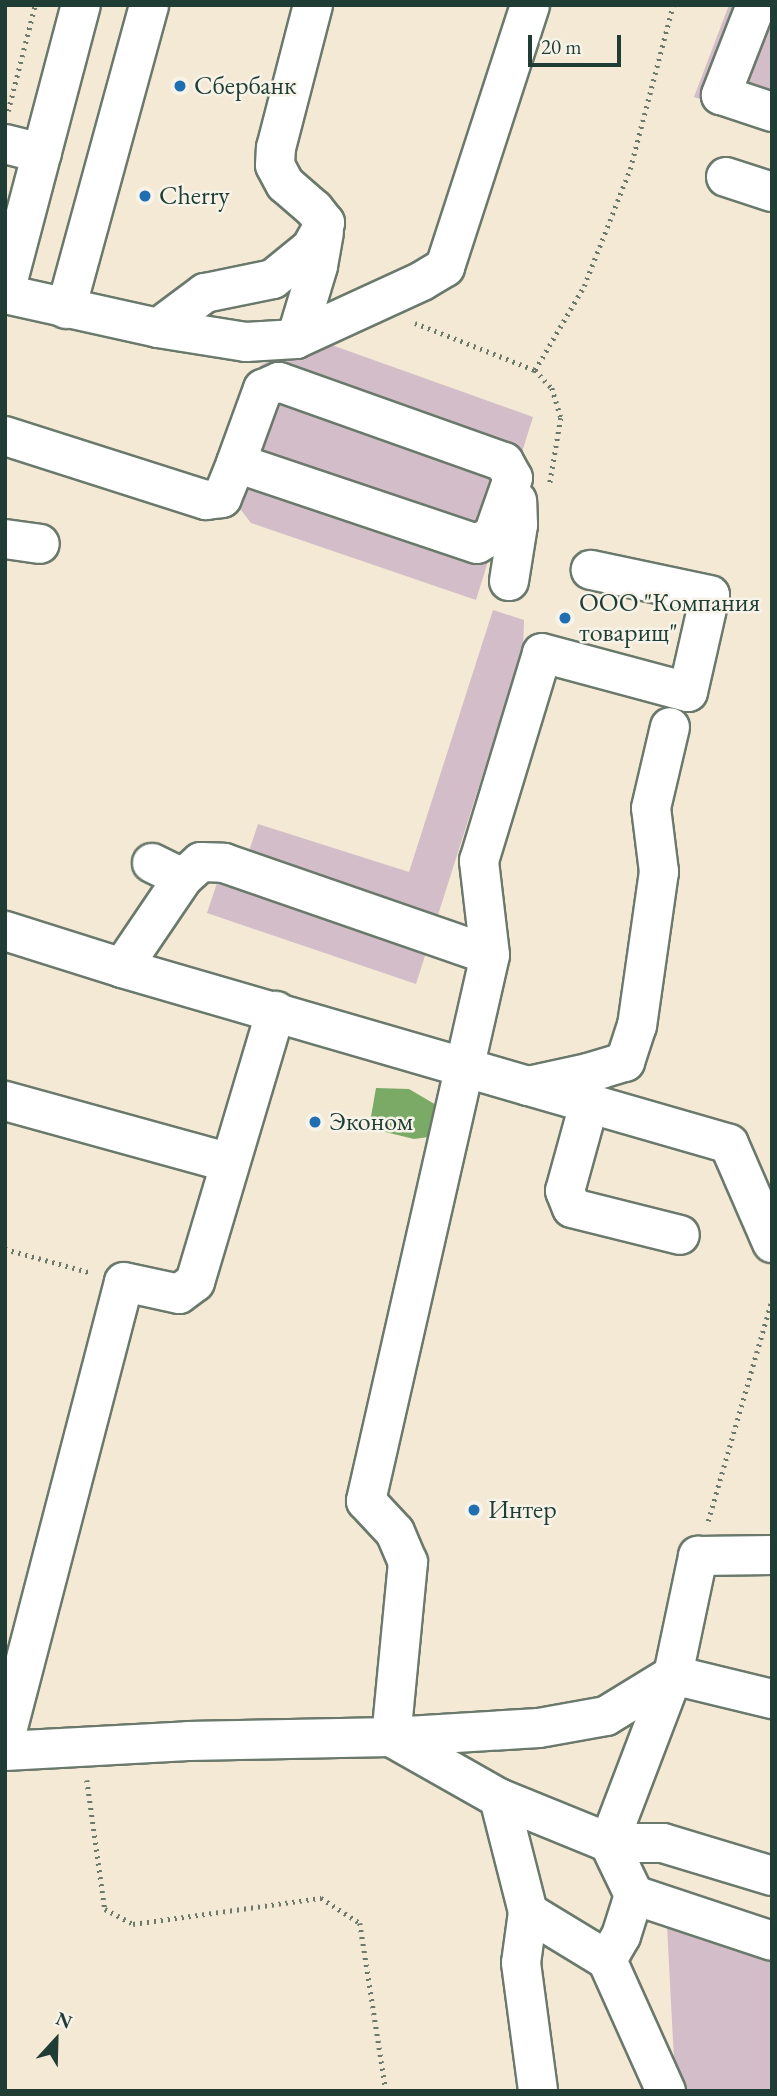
<!DOCTYPE html>
<html>
<head>
<meta charset="utf-8">
<style>
  body { margin:0 }
  #map { position:relative; width:777px; height:2096px; overflow:hidden; background:#f4e9d4; font-family:"EB Garamond",serif }
  div>[style] { position:absolute }
  .industrial>* { inset:0; background:#d2bdc8 }
  .forest>* { inset:0; background:#7aaa65 }
  .path>* { height:4.5px; margin-top:-2.25px; transform-origin:0; background:repeating-linear-gradient(90deg,#6a796c 0 2px,transparent 0 7px) }
  .roads { filter:drop-shadow(2px 0 #6a796c) drop-shadow(-2px 0 #6a796c) drop-shadow(0 2px #6a796c) drop-shadow(0 -2px #6a796c) }
  .minor>* { height:38px; margin:-19px; padding:0 19px; transform-origin:19px; border-radius:19px; background:#fff }
  .dots>* { width:19px; height:19px; translate:-50% -50%; box-sizing:border-box; border:4px solid #f7f3e8; border-radius:50% }
  span { translate:-50% -50%; white-space:nowrap; text-align:center; line-height:1.15; -webkit-text-stroke:5px #f7f3e8; paint-order:stroke }
  .poi-label { font-size:26px; color:#1f3d34 }
  .left { translate:0 -50%; text-align:left }
  .frame { position:absolute; inset:0; border:7px solid #1f3d34; pointer-events:none }
  .north { position:absolute; left:21px; top:2005px; width:70px; height:70px; -webkit-text-stroke:5px #f7f3e8; paint-order:stroke; rotate:22deg; font-size:19px; font-weight:700; line-height:28px; text-align:center; color:#1f3d34 }
  .north::after { content:''; display:block; margin:auto; width:24px; height:32px; background:#1f3d34; clip-path:polygon(50% 0,100% 100%,50% 72%,0 100%) }
  .scale { position:absolute; left:528px; top:35px; width:93px; height:32px; box-sizing:border-box; border:4px solid #1f3d34; border-top:0; padding-left:9px; font-size:21px; line-height:24px; white-space:nowrap; color:#1f3d34; -webkit-text-stroke:5px #f7f3e8; paint-order:stroke }
</style>
</head>
<body>
<div id="map">
  <div class="industrial">
    <i style="clip-path:polygon(729px 5px,772px 5px,772px 122px,694px 97px)"></i>
    <i style="clip-path:polygon(312px 338px,533px 417px,476px 600px,251px 523px,210px 470px,261px 365px)"></i>
    <i style="clip-path:polygon(493px 610px,524px 620px,523px 648px,416px 984px,207px 913px,219px 877px,247px 857px,258px 824px,409px 872px)"></i>
    <i style="clip-path:polygon(667px 1926px,772px 1959px,772px 2091px,679px 2091px,675px 2078px)"></i>
  </div>
  <div class="forest">
    <i style="clip-path:polygon(376px 1088px,409px 1089px,443px 1109px,443px 1135px,414px 1139px,369px 1128px)"></i>
  </div>
  <div class="path">
    <i style="left:8px;top:111px;width:109px;rotate:-75.7deg"></i>
    <i style="left:415px;top:323px;width:129px;rotate:21.4deg"></i>
    <i style="left:535px;top:370px;width:25px;rotate:47deg"></i>
    <i style="left:552px;top:388px;width:31px;rotate:73deg"></i>
    <i style="left:561px;top:418px;width:66px;rotate:99.6deg"></i>
    <i style="left:535px;top:370px;width:97px;rotate:-59.7deg"></i>
    <i style="left:584px;top:286px;width:126px;rotate:-68.5deg"></i>
    <i style="left:630px;top:169px;width:170px;rotate:-75.3deg"></i>
    <i style="left:5px;top:1249px;width:90px;rotate:15.4deg"></i>
    <i style="left:708px;top:1521px;width:231px;rotate:-73.9deg"></i>
    <i style="left:87px;top:1780px;width:130px;rotate:82.1deg"></i>
    <i style="left:105px;top:1909px;width:32px;rotate:28deg"></i>
    <i style="left:133px;top:1924px;width:190px;rotate:-7.9deg"></i>
    <i style="left:321px;top:1898px;width:46px;rotate:32.7deg"></i>
    <i style="left:360px;top:1923px;width:170px;rotate:81.2deg"></i>
  </div>
  <div class="roads">
    <div class="minor">
      <i style="left:756px;top:5px;width:97px;rotate:111.3deg"></i>
      <i style="left:721px;top:95px;width:54px;rotate:18.4deg"></i>
      <i style="left:5px;top:144px;width:38px;rotate:14deg"></i>
      <i style="left:726px;top:177px;width:48px;rotate:18.1deg"></i>
      <i style="left:5px;top:292px;width:297px;rotate:-75.2deg"></i>
      <i style="left:5px;top:294px;width:157px;rotate:12.5deg"></i>
      <i style="left:158px;top:328px;width:89px;rotate:9deg"></i>
      <i style="left:246px;top:342px;width:50px;rotate:-3.4deg"></i>
      <i style="left:296px;top:339px;width:139px;rotate:-24.7deg"></i>
      <i style="left:422px;top:281px;width:27px;rotate:-31deg"></i>
      <i style="left:445px;top:267px;width:275px;rotate:-72deg"></i>
      <i style="left:66px;top:309px;width:315px;rotate:-74.7deg"></i>
      <i style="left:158px;top:328px;width:59px;rotate:-36.7deg"></i>
      <i style="left:205px;top:293px;width:69px;rotate:-11.6deg"></i>
      <i style="left:273px;top:279px;width:49px;rotate:-39.2deg"></i>
      <i style="left:311px;top:248px;width:29px;rotate:-61deg"></i>
      <i style="left:325px;top:223px;width:18px;rotate:-128deg"></i>
      <i style="left:314px;top:209px;width:38px;rotate:-139deg"></i>
      <i style="left:285px;top:184px;width:21px;rotate:-118deg"></i>
      <i style="left:275px;top:165px;width:17px;rotate:-87deg"></i>
      <i style="left:276px;top:148px;width:148px;rotate:-75.5deg"></i>
      <i style="left:296px;top:339px;width:76px;rotate:-73.2deg"></i>
      <i style="left:318px;top:266px;width:34px;rotate:-80deg"></i>
      <i style="left:279px;top:382px;width:239px;rotate:19.6deg"></i>
      <i style="left:504px;top:462px;width:18px;rotate:61deg"></i>
      <i style="left:513px;top:478px;width:60px;rotate:109.3deg"></i>
      <i style="left:493px;top:535px;width:18px;rotate:151deg"></i>
      <i style="left:477px;top:544px;width:254px;rotate:-161.4deg"></i>
      <i style="left:236px;top:463px;width:79px;rotate:-70deg"></i>
      <i style="left:263px;top:389px;width:17px;rotate:-24deg"></i>
      <i style="left:5px;top:436px;width:211px;rotate:17.7deg"></i>
      <i style="left:206px;top:500px;width:16px;rotate:-7deg"></i>
      <i style="left:222px;top:498px;width:38px;rotate:-68deg"></i>
      <i style="left:5px;top:539px;width:35px;rotate:8deg"></i>
      <i style="left:509px;top:581px;width:57px;rotate:-80.9deg"></i>
      <i style="left:518px;top:525px;width:24px;rotate:-92deg"></i>
      <i style="left:152px;top:863px;width:34px;rotate:26deg"></i>
      <i style="left:5px;top:931px;width:123px;rotate:17.5deg"></i>
      <i style="left:122px;top:968px;width:423px;rotate:16.2deg"></i>
      <i style="left:528px;top:1086px;width:61px;rotate:-12.2deg"></i>
      <i style="left:588px;top:1073px;width:39px;rotate:-17deg"></i>
      <i style="left:625px;top:1062px;width:38px;rotate:-72deg"></i>
      <i style="left:637px;top:1026px;width:156px;rotate:-81.9deg"></i>
      <i style="left:659px;top:872px;width:64px;rotate:-97.1deg"></i>
      <i style="left:651px;top:808px;width:83px;rotate:-76.8deg"></i>
      <i style="left:490px;top:955px;width:95px;rotate:-96.7deg"></i>
      <i style="left:479px;top:861px;width:217px;rotate:-73.1deg"></i>
      <i style="left:542px;top:653px;width:151px;rotate:15deg"></i>
      <i style="left:688px;top:692px;width:99px;rotate:-77.2deg"></i>
      <i style="left:710px;top:595px;width:122px;rotate:-168.1deg"></i>
      <i style="left:122px;top:968px;width:109px;rotate:-55.9deg"></i>
      <i style="left:183px;top:878px;width:24px;rotate:-42deg"></i>
      <i style="left:201px;top:862px;width:23px;rotate:2deg"></i>
      <i style="left:224px;top:863px;width:281px;rotate:19.1deg"></i>
      <i style="left:490px;top:955px;width:560px;rotate:102.8deg"></i>
      <i style="left:366px;top:1501px;width:42px;rotate:46.9deg"></i>
      <i style="left:395px;top:1532px;width:33px;rotate:67deg"></i>
      <i style="left:408px;top:1562px;width:176px;rotate:95.5deg"></i>
      <i style="left:391px;top:1737px;width:124px;rotate:29.5deg"></i>
      <i style="left:499px;top:1798px;width:118px;rotate:75.7deg"></i>
      <i style="left:528px;top:1912px;width:51px;rotate:97.8deg"></i>
      <i style="left:521px;top:1963px;width:129px;rotate:82.4deg"></i>
      <i style="left:532px;top:1087px;width:205px;rotate:16.1deg"></i>
      <i style="left:729px;top:1144px;width:108px;rotate:66.5deg"></i>
      <i style="left:5px;top:1101px;width:233px;rotate:15.4deg"></i>
      <i style="left:589px;top:1104px;width:90px;rotate:105.4deg"></i>
      <i style="left:565px;top:1191px;width:18px;rotate:68deg"></i>
      <i style="left:572px;top:1208px;width:111px;rotate:14deg"></i>
      <i style="left:772px;top:1699px;width:102px;rotate:-166.4deg"></i>
      <i style="left:673px;top:1675px;width:180px;rotate:110.9deg"></i>
      <i style="left:609px;top:1843px;width:58px;rotate:64.3deg"></i>
      <i style="left:634px;top:1895px;width:145px;rotate:18.4deg"></i>
      <i style="left:5px;top:1739px;width:472px;rotate:-75.4deg"></i>
      <i style="left:124px;top:1282px;width:56px;rotate:12.3deg"></i>
      <i style="left:179px;top:1294px;width:20px;rotate:-37deg"></i>
      <i style="left:195px;top:1282px;width:283px;rotate:-73.4deg"></i>
      <i style="left:5px;top:1751px;width:183px;rotate:-3.1deg"></i>
      <i style="left:188px;top:1741px;width:203px;rotate:-1.1deg"></i>
      <i style="left:391px;top:1737px;width:148px;rotate:-3.5deg"></i>
      <i style="left:539px;top:1728px;width:68px;rotate:-10.2deg"></i>
      <i style="left:606px;top:1716px;width:79px;rotate:-31.5deg"></i>
      <i style="left:673px;top:1675px;width:122px;rotate:-78.1deg"></i>
      <i style="left:698px;top:1556px;width:74px;rotate:-0.8deg"></i>
      <i style="left:499px;top:1798px;width:119px;rotate:22.2deg"></i>
      <i style="left:609px;top:1843px;width:54px"></i>
      <i style="left:663px;top:1843px;width:114px;rotate:16.8deg"></i>
      <i style="left:528px;top:1912px;width:92px;rotate:31.3deg"></i>
      <i style="left:607px;top:1960px;width:144px;rotate:65.8deg"></i>
      <i style="left:607px;top:1960px;width:28px;rotate:-60deg"></i>
      <i style="left:621px;top:1936px;width:43px;rotate:-72.4deg"></i>
    </div>
  </div>
  <div class="dots">
    <i style="left:180px;top:86px;background:#1f6fb2"></i>
    <i style="left:145px;top:196px;background:#1f6fb2"></i>
    <i style="left:565px;top:618px;background:#1f6fb2"></i>
    <i style="left:315px;top:1122px;background:#1f6fb2"></i>
    <i style="left:474px;top:1510px;background:#1f6fb2"></i>
  </div>
  <div class="poi-label">
    <span class="left" style="left:194px;top:86px">Сбербанк</span>
    <span class="left" style="left:159px;top:196px">Cherry</span>
    <span class="left" style="left:579px;top:618px">ООО "Компания<br>товарищ"</span>
    <span class="left" style="left:329px;top:1122px">Эконом</span>
    <span class="left" style="left:488px;top:1510px">Интер</span>
  </div>
  <div class="frame"></div>
  <div class="north">N</div>
  <div class="scale">20 m</div>
</div>
</body>
</html>
